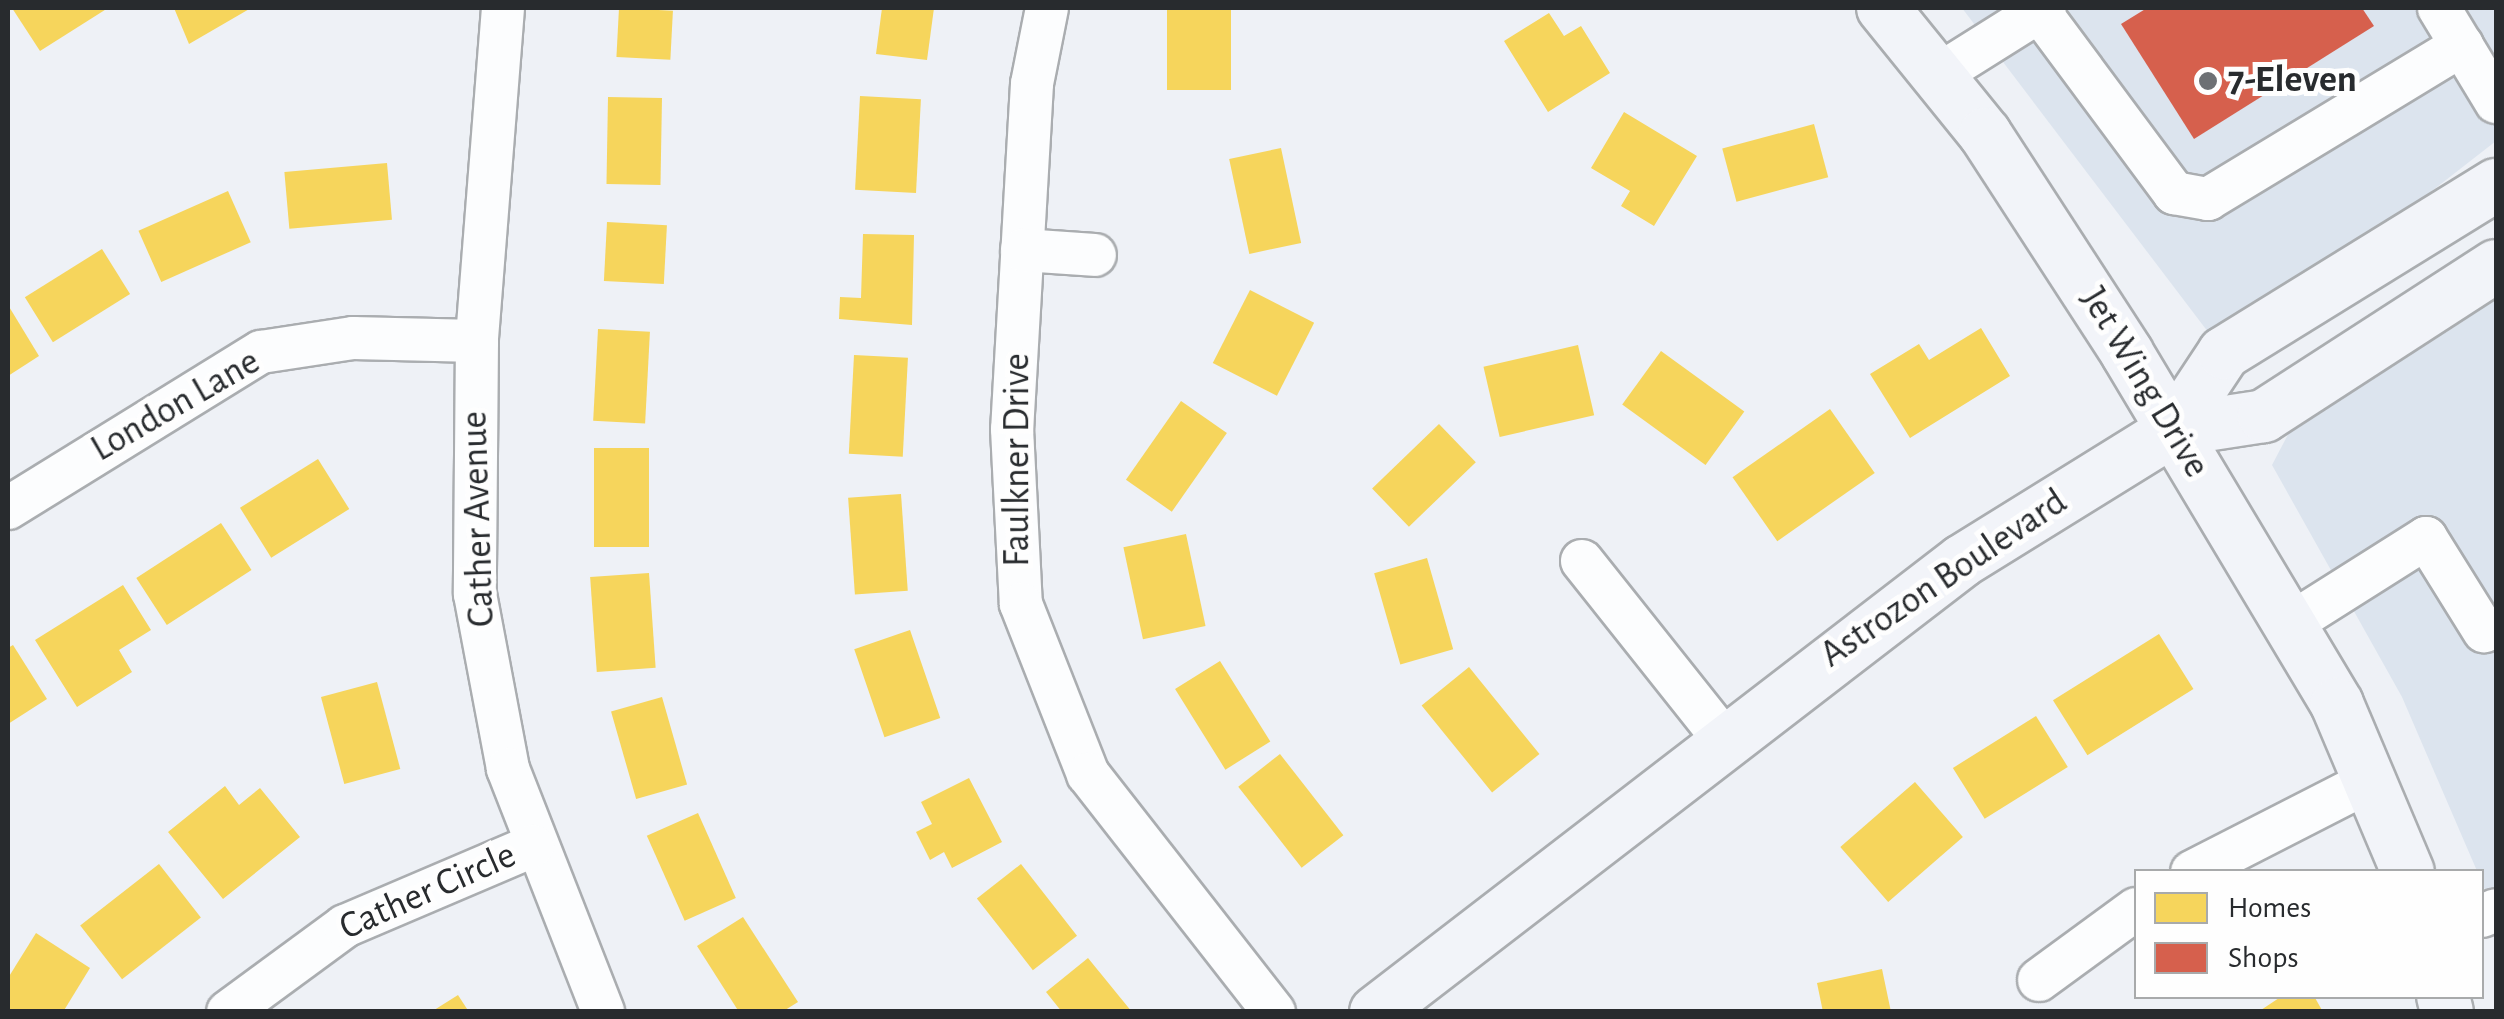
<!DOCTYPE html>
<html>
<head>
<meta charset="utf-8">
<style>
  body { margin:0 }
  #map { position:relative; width:2504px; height:1019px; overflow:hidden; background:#eef1f6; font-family:"Alegreya Sans",sans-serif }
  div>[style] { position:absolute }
  .built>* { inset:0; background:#dce4ee }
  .homes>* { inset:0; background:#f6d55c; transform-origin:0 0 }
  .shops>* { inset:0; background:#d6604d }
  .roads { filter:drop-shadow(2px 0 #aaadb0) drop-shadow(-2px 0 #aaadb0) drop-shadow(0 2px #aaadb0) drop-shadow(0 -2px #aaadb0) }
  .minor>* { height:42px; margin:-21px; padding:0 21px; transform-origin:21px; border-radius:21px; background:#fcfdfe }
  .major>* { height:52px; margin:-26px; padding:0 26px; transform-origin:26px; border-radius:26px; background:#f2f4f9 }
  .dots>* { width:28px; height:28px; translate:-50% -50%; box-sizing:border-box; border:5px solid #fefefe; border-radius:50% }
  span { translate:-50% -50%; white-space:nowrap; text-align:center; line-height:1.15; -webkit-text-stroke:10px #fefefe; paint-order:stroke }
  .poi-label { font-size:38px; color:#282b2e; font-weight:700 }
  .left { translate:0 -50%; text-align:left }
  .street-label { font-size:38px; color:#282b2e }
  .frame { position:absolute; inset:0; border:10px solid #282b2e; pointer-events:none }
  .legend { position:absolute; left:2134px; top:869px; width:350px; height:130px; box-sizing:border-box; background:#fefefe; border:2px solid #a8aaab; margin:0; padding:12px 18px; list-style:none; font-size:30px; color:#282b2e }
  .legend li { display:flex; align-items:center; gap:20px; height:50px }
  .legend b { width:50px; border:2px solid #a8aaab }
</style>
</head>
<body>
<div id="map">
  <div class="built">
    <i style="clip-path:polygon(1962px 8px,2496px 8px,2496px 141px,2224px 353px)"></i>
    <i style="clip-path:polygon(2496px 296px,2496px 915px,2402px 697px,2272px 465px,2293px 425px)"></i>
  </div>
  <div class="homes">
    <i style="clip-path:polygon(12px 8px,108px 8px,40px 51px)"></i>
    <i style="clip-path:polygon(174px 8px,251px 8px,189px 44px)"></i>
    <i style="left:619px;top:8px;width:54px;height:49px;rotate:3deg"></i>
    <i style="clip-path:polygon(882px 8px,934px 8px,927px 60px,876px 54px)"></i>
    <i style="left:1167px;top:8px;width:64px;height:82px"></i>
    <i style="clip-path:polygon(1549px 13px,1564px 36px,1581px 26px,1610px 73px,1548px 112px,1504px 41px)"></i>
    <i style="left:860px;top:96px;width:61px;height:94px;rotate:3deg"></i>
    <i style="left:608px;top:97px;width:54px;height:87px;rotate:1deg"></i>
    <i style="clip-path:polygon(1624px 112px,1697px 156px,1654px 226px,1621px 206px,1630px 191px,1591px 168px)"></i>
    <i style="left:1814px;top:124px;width:55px;height:95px;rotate:75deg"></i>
    <i style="left:1281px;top:148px;width:97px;height:53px;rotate:78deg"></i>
    <i style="left:387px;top:163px;width:57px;height:103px;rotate:85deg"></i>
    <i style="left:228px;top:191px;width:56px;height:98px;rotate:66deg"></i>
    <i style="left:607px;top:222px;width:60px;height:59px;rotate:3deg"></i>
    <i style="clip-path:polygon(863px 234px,914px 235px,912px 325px,839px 319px,840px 297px,861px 298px)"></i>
    <i style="left:102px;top:249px;width:53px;height:91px;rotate:58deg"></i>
    <i style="left:1250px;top:290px;width:72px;height:82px;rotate:27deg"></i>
    <i style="clip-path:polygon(8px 305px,39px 356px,8px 376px)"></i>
    <i style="clip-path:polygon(1981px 328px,2010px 376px,1910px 438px,1870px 374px,1919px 344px,1929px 360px)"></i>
    <i style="left:598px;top:329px;width:52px;height:92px;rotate:3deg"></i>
    <i style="left:1578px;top:345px;width:72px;height:97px;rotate:77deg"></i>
    <i style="left:1661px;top:351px;width:103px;height:66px;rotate:36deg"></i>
    <i style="left:854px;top:355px;width:54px;height:99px;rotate:3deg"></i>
    <i style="left:1181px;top:401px;width:56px;height:96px;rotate:35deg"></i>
    <i style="left:1830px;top:409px;width:78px;height:119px;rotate:55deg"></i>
    <i style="left:1439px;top:424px;width:53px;height:93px;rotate:46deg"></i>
    <i style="left:594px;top:448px;width:55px;height:99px"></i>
    <i style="left:318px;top:459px;width:59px;height:92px;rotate:58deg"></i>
    <i style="left:901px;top:494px;width:97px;height:53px;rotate:86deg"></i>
    <i style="left:221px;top:523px;width:56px;height:101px;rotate:57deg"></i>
    <i style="left:1186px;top:534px;width:94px;height:64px;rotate:78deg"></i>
    <i style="left:1427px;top:558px;width:95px;height:55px;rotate:74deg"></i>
    <i style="left:649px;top:573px;width:95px;height:59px;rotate:86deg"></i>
    <i style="clip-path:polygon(123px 585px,151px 630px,119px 650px,132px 672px,77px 707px,35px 640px)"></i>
    <i style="left:910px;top:630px;width:93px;height:59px;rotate:71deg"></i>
    <i style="left:2159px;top:634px;width:65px;height:125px;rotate:58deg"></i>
    <i style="clip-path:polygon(13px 645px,47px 699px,8px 724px,8px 648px)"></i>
    <i style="left:1220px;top:661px;width:95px;height:53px;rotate:58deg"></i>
    <i style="left:1469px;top:667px;width:112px;height:61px;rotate:51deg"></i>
    <i style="left:377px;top:682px;width:90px;height:58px;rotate:75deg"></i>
    <i style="left:662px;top:697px;width:91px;height:53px;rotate:74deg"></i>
    <i style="left:2036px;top:716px;width:60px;height:98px;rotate:58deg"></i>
    <i style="left:1280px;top:754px;width:103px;height:53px;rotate:52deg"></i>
    <i style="clip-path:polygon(969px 778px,1002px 842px,952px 868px,944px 852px,930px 860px,916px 832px,932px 824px,921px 802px)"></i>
    <i style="left:1915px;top:782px;width:73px;height:99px;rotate:49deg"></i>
    <i style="clip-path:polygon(225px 786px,239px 805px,260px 788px,300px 837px,223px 899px,168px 832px)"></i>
    <i style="left:698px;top:813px;width:93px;height:56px;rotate:66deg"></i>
    <i style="left:159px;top:864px;width:68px;height:100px;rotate:52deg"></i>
    <i style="left:1021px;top:864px;width:91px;height:56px;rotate:52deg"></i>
    <i style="clip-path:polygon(743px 917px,798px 1002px,782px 1012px,739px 1012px,697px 946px)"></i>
    <i style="clip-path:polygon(36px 933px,90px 968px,63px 1012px,8px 1012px,8px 978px)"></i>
    <i style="clip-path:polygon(1088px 958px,1132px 1012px,1062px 1012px,1046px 992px)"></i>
    <i style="clip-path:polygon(1882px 969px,1891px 1012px,1823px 1012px,1817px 983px)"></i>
    <i style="clip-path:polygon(458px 995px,469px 1012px,431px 1012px)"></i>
    <i style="clip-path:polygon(2282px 996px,2314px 996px,2323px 1012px,2258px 1012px)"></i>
  </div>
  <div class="shops">
    <i style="clip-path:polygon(2147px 8px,2362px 8px,2374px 26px,2194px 139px,2121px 24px)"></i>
  </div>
  <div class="roads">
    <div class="minor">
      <i style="left:503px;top:8px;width:334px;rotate:94.5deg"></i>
      <i style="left:477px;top:341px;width:253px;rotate:90.5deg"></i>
      <i style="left:475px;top:594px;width:178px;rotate:79.3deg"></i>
      <i style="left:508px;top:769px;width:261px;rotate:68.6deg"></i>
      <i style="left:1047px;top:8px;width:77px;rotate:101.2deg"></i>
      <i style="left:1032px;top:84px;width:346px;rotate:93.3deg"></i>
      <i style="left:1012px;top:429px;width:175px;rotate:87.1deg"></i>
      <i style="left:1021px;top:604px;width:183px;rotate:68.5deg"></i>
      <i style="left:1088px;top:774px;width:302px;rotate:52deg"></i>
      <i style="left:2439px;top:8px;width:110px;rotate:58.8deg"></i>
      <i style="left:2039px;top:11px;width:227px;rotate:53.4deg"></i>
      <i style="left:2174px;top:193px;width:35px;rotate:10deg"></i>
      <i style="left:2208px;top:199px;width:297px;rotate:-31.2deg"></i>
      <i style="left:1938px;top:75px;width:126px;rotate:-32.1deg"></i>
      <i style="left:1022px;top:250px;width:73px;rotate:3.9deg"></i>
      <i style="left:8px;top:508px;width:297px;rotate:-31.7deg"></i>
      <i style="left:261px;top:352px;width:93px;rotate:-8.7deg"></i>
      <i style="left:353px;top:338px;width:124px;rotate:1.4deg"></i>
      <i style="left:1582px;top:561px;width:225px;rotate:51.5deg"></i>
      <i style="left:2290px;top:624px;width:161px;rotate:-32.3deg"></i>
      <i style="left:2426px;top:538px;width:110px;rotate:58.1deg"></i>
      <i style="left:2192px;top:872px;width:202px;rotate:-27.1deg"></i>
      <i style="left:2482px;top:916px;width:15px;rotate:-23deg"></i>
      <i style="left:2039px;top:980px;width:120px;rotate:-36.2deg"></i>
      <i style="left:228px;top:1012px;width:145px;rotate:-36.3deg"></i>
      <i style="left:345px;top:926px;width:204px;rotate:-23.1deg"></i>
    </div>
    <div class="major">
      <i style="left:1883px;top:8px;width:162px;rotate:51deg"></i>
      <i style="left:1985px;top:134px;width:261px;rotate:57deg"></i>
      <i style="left:2127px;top:353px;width:409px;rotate:59.1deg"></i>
      <i style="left:2337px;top:704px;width:182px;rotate:67.1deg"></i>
      <i style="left:2173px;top:430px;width:92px;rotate:-56.5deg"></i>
      <i style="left:2224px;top:353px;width:320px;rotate:-31.7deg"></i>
      <i style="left:2443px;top:996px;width:16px;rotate:76deg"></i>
      <i style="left:1376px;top:1012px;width:739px;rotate:-37.58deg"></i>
      <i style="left:1962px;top:561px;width:248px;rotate:-31.8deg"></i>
      <i style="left:2173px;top:430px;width:92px;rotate:-8.7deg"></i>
      <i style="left:2264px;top:416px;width:276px;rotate:-32.9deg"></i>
    </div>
  </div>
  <div class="dots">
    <i style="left:2208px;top:81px;background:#6d7074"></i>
  </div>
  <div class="poi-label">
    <span class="left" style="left:2228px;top:81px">7-Eleven</span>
  </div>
  <div class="street-label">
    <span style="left:2144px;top:383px;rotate:59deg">Jet Wing Drive</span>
    <span style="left:176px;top:406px;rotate:-30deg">London Lane</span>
    <span style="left:1018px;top:460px;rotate:-90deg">Faulkner Drive</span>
    <span style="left:479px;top:519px;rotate:-92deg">Cather Avenue</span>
    <span style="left:1944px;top:579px;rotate:-34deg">Astrozon Boulevard</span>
    <span style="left:428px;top:892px;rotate:-24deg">Cather Circle</span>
  </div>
  <div class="frame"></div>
  <ul class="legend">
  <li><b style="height:28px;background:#f6d55c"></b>Homes</li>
  <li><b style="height:28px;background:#d6604d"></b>Shops</li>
  </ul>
</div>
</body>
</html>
